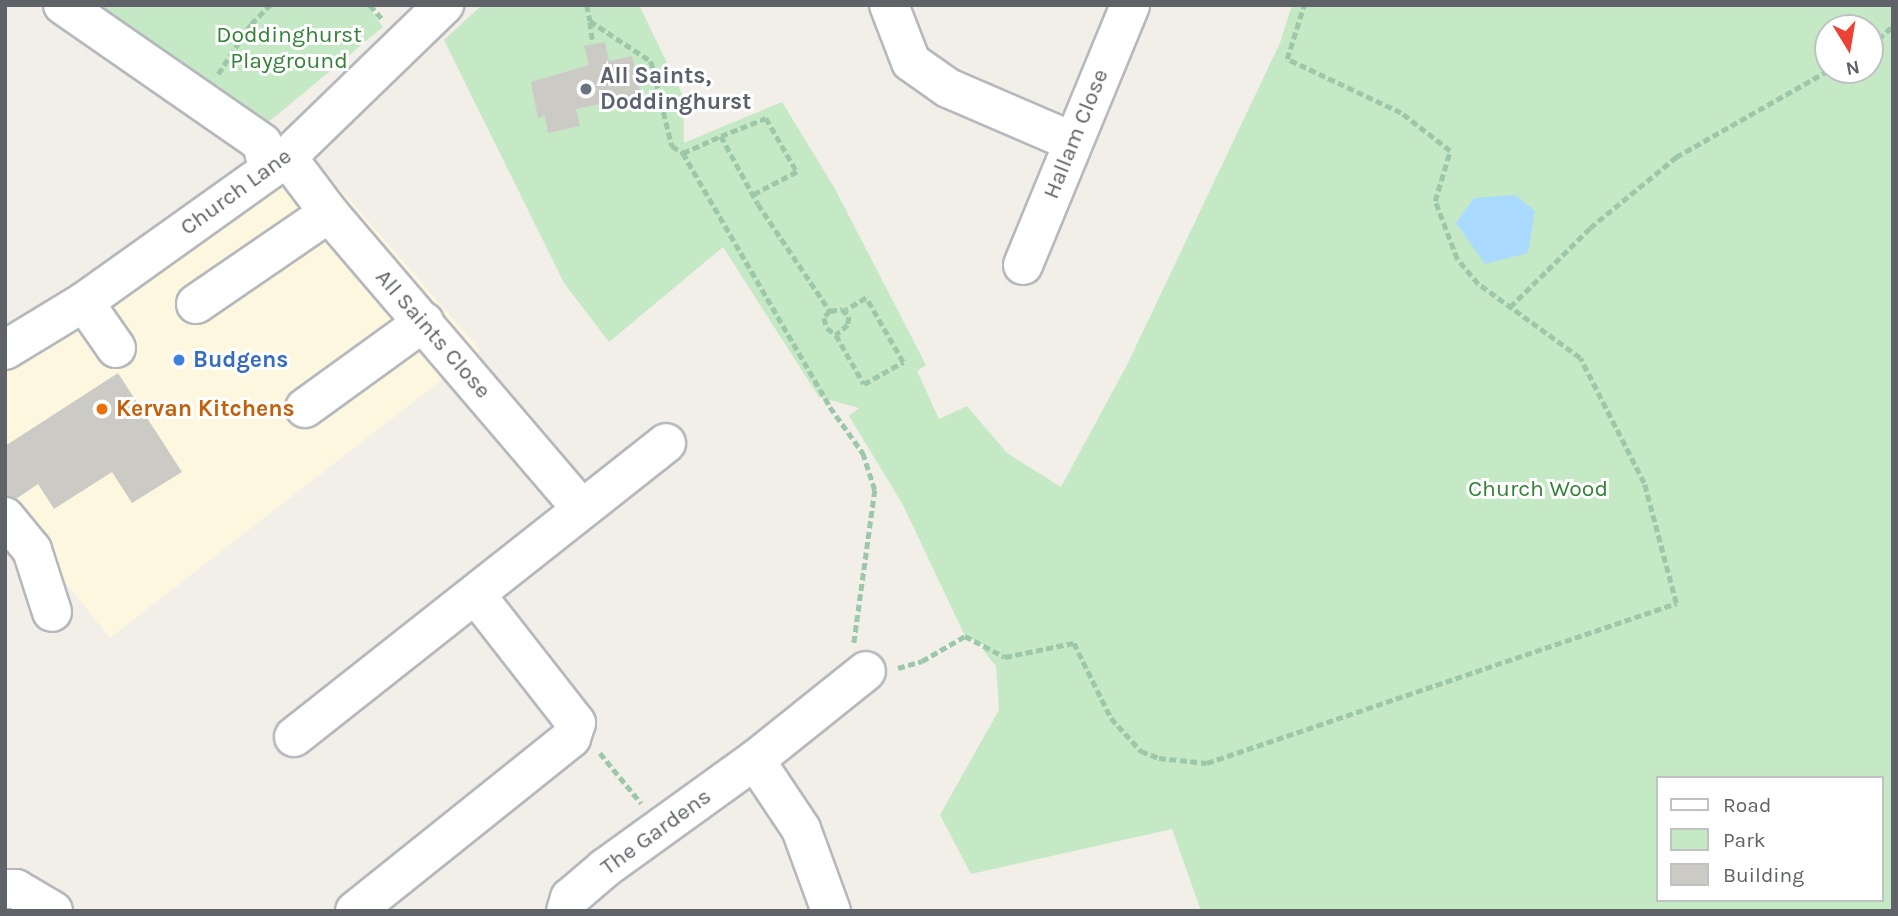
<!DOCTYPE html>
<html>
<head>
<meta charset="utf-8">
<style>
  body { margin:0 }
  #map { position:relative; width:1898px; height:916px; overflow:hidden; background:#f1efe8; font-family:Karla,sans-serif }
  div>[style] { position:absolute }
  .commercial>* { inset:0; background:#fef7e0 }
  .green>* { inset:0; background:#c5e8c5 }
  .water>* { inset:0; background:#aadaff }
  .building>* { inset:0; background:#cccac5 }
  .path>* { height:4.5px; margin-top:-2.25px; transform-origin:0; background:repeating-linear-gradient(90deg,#9cc7a9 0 7px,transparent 0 10.5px) }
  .roads { filter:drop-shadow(2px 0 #b5b8bc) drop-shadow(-2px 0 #b5b8bc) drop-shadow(0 2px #b5b8bc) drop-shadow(0 -2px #b5b8bc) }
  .minor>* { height:38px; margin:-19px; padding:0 19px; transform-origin:19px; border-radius:19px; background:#fff }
  .dots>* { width:19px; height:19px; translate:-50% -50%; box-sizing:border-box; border:4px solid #fff; border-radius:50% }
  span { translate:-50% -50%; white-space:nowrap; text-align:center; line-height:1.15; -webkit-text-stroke:6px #fff; paint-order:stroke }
  .park-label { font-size:23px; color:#348238 }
  .worship-label { font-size:23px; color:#5b616d; font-weight:700 }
  .left { translate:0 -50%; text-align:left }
  .street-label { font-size:23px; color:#5f6368 }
  .shop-label { font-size:23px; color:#366cbe; font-weight:700 }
  .food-label { font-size:23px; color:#c56008; font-weight:700 }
  .frame { position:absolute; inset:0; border:7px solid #5f6368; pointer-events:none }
  .legend { position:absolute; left:1656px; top:776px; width:228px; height:126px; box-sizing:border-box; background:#fff; border:2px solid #bfc1c3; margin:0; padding:9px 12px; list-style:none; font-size:21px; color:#5f6368 }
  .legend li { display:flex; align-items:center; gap:14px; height:35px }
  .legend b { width:35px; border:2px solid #bfc1c3 }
  .north { position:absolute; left:1814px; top:14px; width:70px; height:70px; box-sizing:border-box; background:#fff; border:2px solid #bfc1c3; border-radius:50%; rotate:169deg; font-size:19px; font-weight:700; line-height:28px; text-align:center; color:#5f6368 }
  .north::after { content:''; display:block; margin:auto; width:24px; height:32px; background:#ea4335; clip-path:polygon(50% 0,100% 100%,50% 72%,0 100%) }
</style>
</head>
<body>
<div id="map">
  <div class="commercial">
    <i style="clip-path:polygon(299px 149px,315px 160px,480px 350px,110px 638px,5px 507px,5px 343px)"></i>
  </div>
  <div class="green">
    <i style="clip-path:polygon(63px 5px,367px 5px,383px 27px,259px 130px)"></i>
    <i style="clip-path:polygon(evenodd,482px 5px,639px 5px,683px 96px,684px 143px,782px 102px,834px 187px,926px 365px,917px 371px,939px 419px,967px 406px,1007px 453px,1061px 487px,1127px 365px,1280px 43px,1292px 5px,1893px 5px,1893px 911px,1201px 911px,1172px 829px,971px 874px,940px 815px,999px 710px,996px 666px,983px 650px,989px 648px,965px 636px,903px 505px,849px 416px,859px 408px,819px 397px,723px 247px,609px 342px,564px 283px,444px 40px,482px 5px,1828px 28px,1870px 28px,1870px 70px,1828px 70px,1828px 28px,482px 5px,1658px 778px,1882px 778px,1882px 900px,1658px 900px,1658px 778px)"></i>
  </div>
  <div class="water">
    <i style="clip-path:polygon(1515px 195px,1535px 211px,1528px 253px,1485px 264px,1456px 223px,1474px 198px)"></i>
  </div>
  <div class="building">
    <i style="clip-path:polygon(605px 42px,609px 61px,632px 56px,641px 95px,576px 109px,580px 126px,548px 133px,545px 116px,538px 118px,531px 82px,589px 65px,584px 46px)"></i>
    <i style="clip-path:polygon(118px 373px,182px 472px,132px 503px,112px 472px,54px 509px,38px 484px,16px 499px,5px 496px,5px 446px)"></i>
  </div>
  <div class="path">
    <i style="left:370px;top:5px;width:18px;rotate:49deg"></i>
    <i style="left:587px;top:5px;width:16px;rotate:79deg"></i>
    <i style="left:590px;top:21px;width:73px;rotate:33.3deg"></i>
    <i style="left:651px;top:61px;width:88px;rotate:76.1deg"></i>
    <i style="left:672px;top:146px;width:13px;rotate:32deg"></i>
    <i style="left:683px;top:153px;width:293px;rotate:59.9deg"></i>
    <i style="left:830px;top:407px;width:57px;rotate:54.3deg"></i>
    <i style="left:863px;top:453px;width:39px;rotate:72deg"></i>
    <i style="left:875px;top:490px;width:154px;rotate:97.8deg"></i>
    <i style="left:590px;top:22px;width:21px;rotate:82deg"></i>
    <i style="left:1870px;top:46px;width:30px;rotate:-41deg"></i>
    <i style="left:218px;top:74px;width:60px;rotate:-56.6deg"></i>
    <i style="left:251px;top:24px;width:27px;rotate:-45deg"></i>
    <i style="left:721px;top:136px;width:48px;rotate:-21.8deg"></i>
    <i style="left:766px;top:118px;width:62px;rotate:60.1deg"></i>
    <i style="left:797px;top:172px;width:50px;rotate:152.4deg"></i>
    <i style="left:683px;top:153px;width:42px;rotate:-24.1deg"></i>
    <i style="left:721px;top:136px;width:77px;rotate:61.4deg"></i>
    <i style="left:758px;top:204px;width:129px;rotate:56.1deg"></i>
    <i style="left:830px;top:311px;width:9px;rotate:131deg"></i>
    <i style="left:824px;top:318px;width:10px;rotate:73deg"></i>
    <i style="left:827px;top:328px;width:11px;rotate:38deg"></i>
    <i style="left:836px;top:335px;width:56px;rotate:60.3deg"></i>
    <i style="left:864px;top:384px;width:45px;rotate:-29.4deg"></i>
    <i style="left:903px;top:362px;width:74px;rotate:-120deg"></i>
    <i style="left:866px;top:298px;width:23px;rotate:149deg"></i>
    <i style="left:1510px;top:307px;width:112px;rotate:-44.6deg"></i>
    <i style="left:1590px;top:228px;width:112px;rotate:-39.5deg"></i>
    <i style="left:1676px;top:157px;width:176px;rotate:-29.6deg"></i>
    <i style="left:830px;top:311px;width:12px;rotate:-9deg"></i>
    <i style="left:842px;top:309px;width:11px;rotate:49deg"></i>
    <i style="left:849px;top:317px;width:8px;rotate:97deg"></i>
    <i style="left:848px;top:325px;width:16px;rotate:140deg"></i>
    <i style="left:898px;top:668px;width:25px;rotate:-16deg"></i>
    <i style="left:922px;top:661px;width:50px;rotate:-30.2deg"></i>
    <i style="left:965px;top:636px;width:45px;rotate:27.7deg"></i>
    <i style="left:1005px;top:657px;width:70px;rotate:-11.5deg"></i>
    <i style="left:1074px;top:643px;width:84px;rotate:63.7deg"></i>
    <i style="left:1111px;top:718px;width:45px;rotate:47.7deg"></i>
    <i style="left:1141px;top:751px;width:19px;rotate:21deg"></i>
    <i style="left:1159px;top:758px;width:48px;rotate:5.9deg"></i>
    <i style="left:1207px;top:763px;width:496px;rotate:-18.8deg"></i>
    <i style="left:1676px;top:603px;width:124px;rotate:-104.9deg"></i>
    <i style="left:1644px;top:483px;width:140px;rotate:-117.1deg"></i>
    <i style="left:1580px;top:358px;width:126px;rotate:-144deg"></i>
    <i style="left:1478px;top:284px;width:33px;rotate:-130deg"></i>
    <i style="left:1457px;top:259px;width:62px;rotate:-110.8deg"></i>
    <i style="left:1435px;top:201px;width:52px;rotate:-73.3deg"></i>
    <i style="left:1450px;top:151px;width:62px;rotate:-142.2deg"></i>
    <i style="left:1401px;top:113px;width:126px;rotate:-154.7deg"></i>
    <i style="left:1287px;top:59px;width:57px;rotate:-72.5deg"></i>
    <i style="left:600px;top:753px;width:65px;rotate:50.6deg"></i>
  </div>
  <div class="roads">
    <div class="minor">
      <i style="left:63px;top:5px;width:242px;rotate:34.7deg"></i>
      <i style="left:262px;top:143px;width:28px;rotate:77deg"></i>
      <i style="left:889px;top:5px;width:61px;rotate:68.9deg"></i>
      <i style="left:911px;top:62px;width:45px;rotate:35.1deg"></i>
      <i style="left:948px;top:88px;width:134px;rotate:23.3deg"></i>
      <i style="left:287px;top:157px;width:70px;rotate:53.1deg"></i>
      <i style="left:329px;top:213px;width:389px;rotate:49.5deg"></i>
      <i style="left:1023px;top:265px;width:281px;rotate:-67.6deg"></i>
      <i style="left:84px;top:302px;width:56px;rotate:55.2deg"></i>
      <i style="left:196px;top:304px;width:161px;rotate:-34.4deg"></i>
      <i style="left:5px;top:350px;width:92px;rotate:-31.3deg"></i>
      <i style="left:84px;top:302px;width:249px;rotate:-35.5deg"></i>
      <i style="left:287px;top:157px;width:219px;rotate:-44.1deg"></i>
      <i style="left:305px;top:408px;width:147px;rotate:-35.9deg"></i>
      <i style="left:5px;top:517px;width:43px;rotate:50.7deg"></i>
      <i style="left:32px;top:550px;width:65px;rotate:72.1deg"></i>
      <i style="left:294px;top:737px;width:474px;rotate:-38.3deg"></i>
      <i style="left:755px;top:760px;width:83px;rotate:56.3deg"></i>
      <i style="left:801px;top:829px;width:87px;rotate:69.9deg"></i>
      <i style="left:5px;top:889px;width:11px"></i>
      <i style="left:16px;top:889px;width:43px;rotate:30.7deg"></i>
      <i style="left:355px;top:911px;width:277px;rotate:-38.7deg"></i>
      <i style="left:571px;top:738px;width:16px;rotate:-72deg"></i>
      <i style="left:576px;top:723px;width:162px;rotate:-128deg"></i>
      <i style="left:566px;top:911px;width:14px;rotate:-73deg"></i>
      <i style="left:570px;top:898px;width:46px;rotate:-40.6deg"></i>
      <i style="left:605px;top:868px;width:185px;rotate:-35.8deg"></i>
      <i style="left:755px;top:760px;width:142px;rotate:-38.7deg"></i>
    </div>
  </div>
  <div class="dots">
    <i style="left:586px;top:89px;background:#6b7280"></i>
    <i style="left:179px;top:360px;background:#3f7fe0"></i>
    <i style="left:102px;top:409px;background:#e8710a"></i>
  </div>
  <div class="park-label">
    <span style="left:289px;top:48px">Doddinghurst<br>Playground</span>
    <span style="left:1538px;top:489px">Church Wood</span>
  </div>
  <div class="worship-label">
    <span class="left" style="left:600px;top:89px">All Saints,<br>Doddinghurst</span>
  </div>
  <div class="street-label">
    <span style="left:1076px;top:134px;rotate:-68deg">Hallam Close</span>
    <span style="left:236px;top:192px;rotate:-36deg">Church Lane</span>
    <span style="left:433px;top:334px;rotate:49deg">All Saints Close</span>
    <span style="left:656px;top:832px;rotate:-36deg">The Gardens</span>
  </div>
  <div class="shop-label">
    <span class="left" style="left:193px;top:360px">Budgens</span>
  </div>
  <div class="food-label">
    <span class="left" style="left:116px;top:409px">Kervan Kitchens</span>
  </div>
  <div class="frame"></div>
  <ul class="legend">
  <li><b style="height:9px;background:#fff"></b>Road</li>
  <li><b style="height:19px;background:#c5e8c5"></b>Park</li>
  <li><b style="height:19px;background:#cccac5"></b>Building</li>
  </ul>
  <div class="north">N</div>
</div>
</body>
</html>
